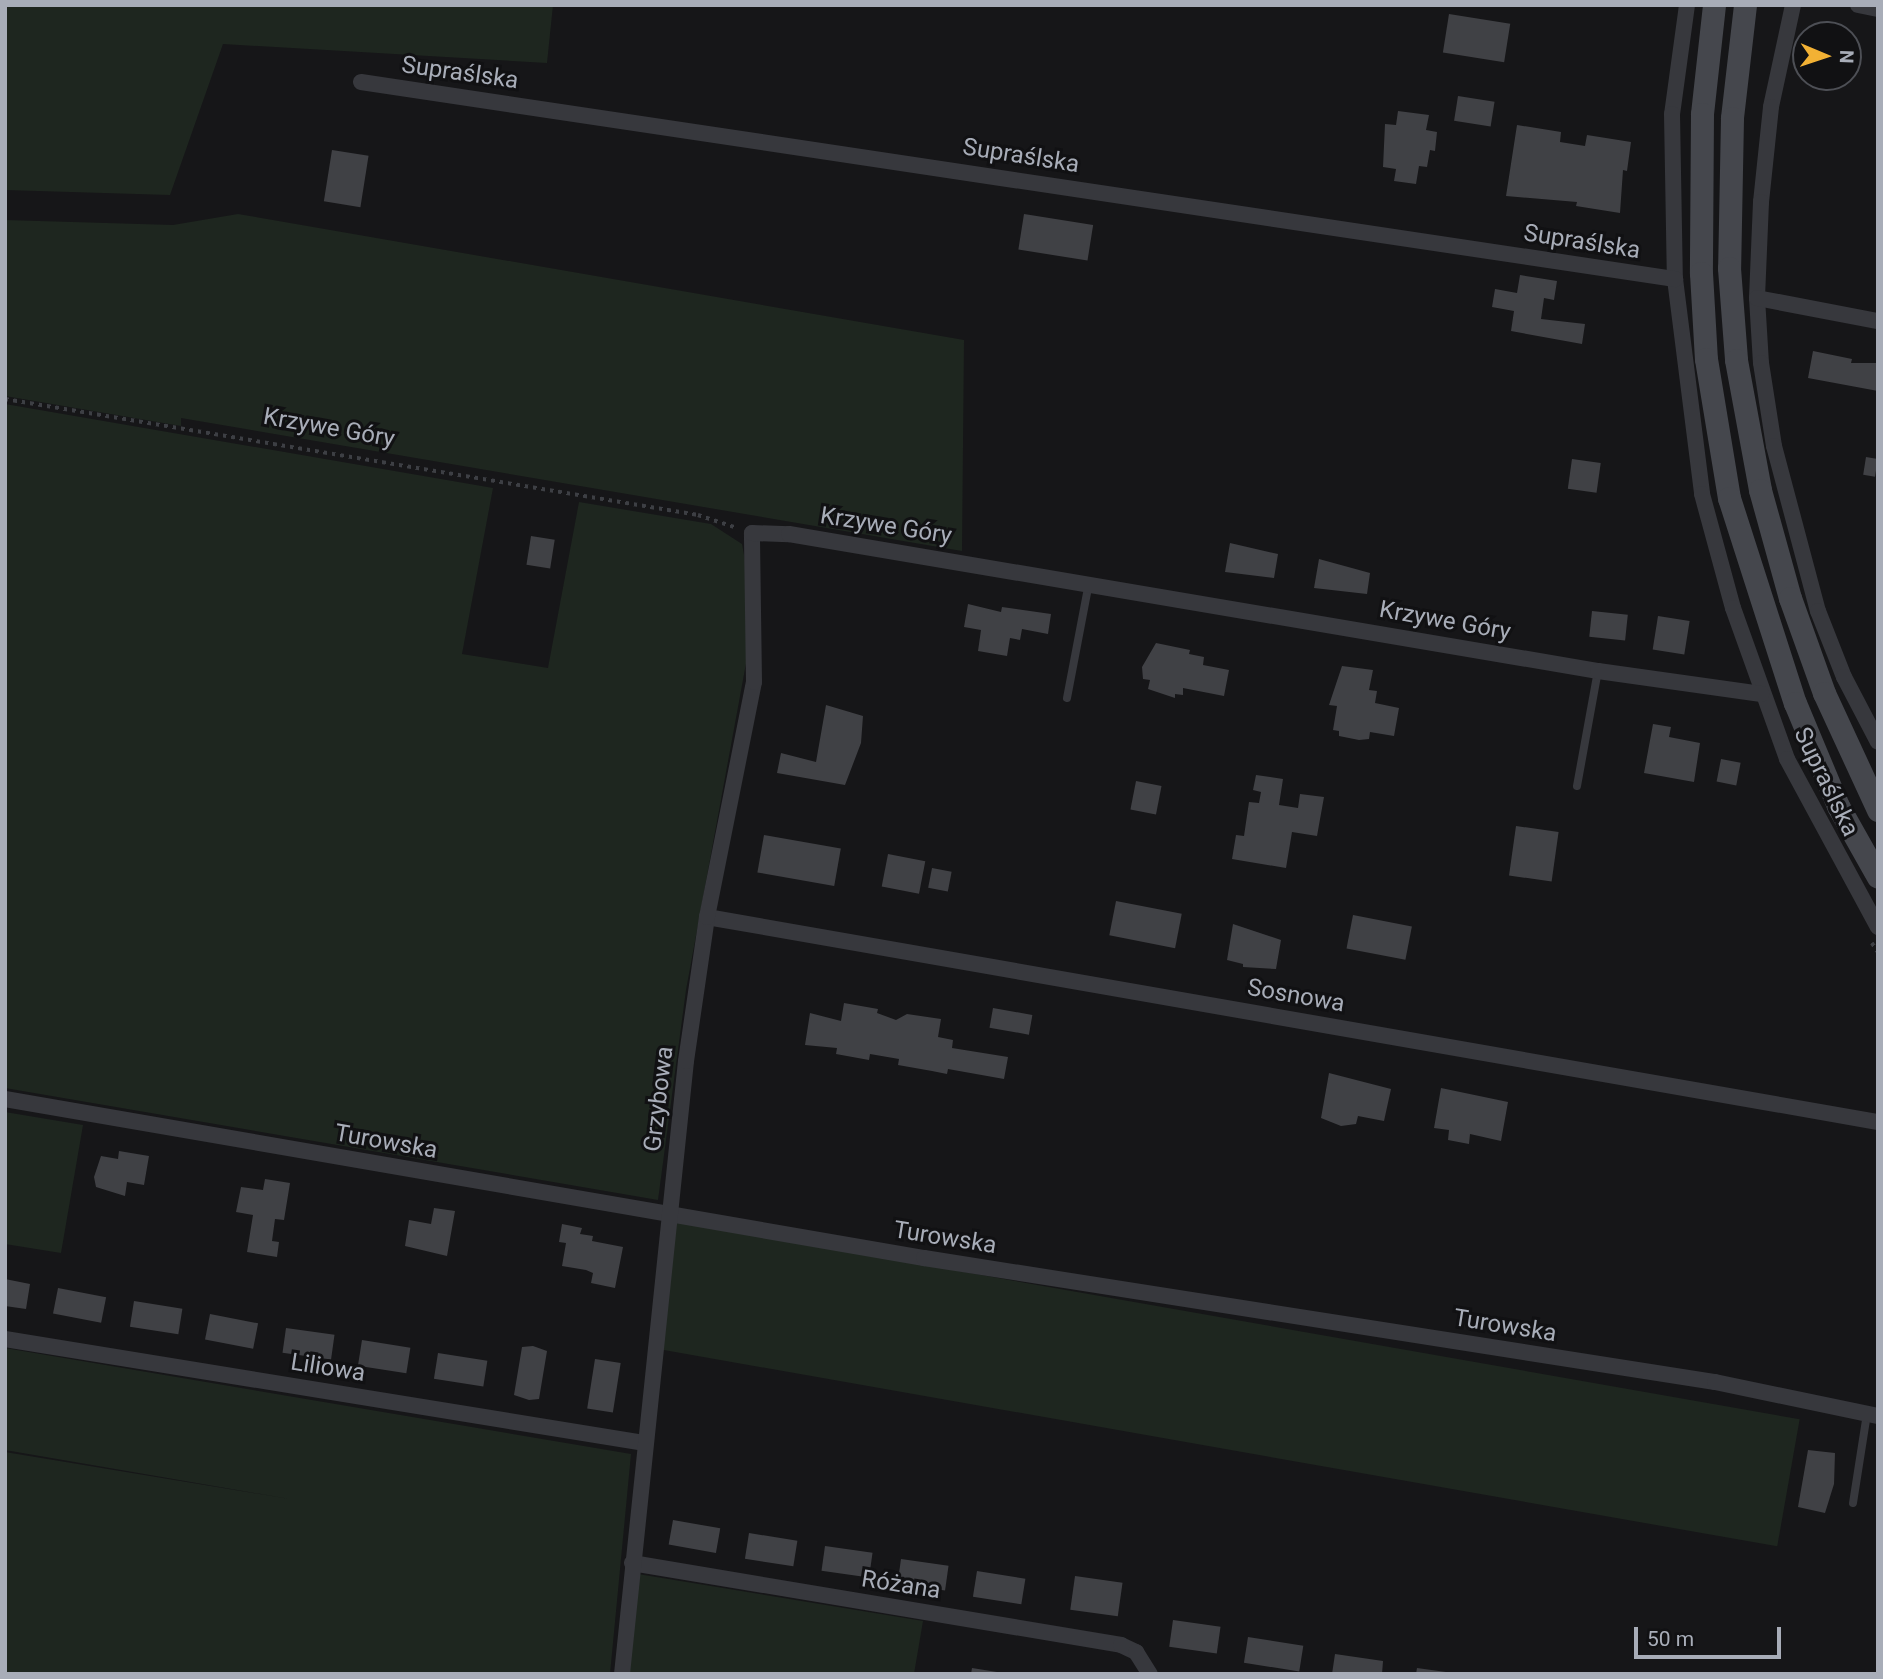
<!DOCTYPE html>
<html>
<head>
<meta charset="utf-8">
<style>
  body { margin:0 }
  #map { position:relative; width:1883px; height:1679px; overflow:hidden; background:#161618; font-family:Roboto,sans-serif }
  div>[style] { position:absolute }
  .green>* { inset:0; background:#1e261f; transform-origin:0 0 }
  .building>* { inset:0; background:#404145; transform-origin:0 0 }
  .path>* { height:3.5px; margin-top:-1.75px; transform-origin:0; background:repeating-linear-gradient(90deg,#3d3f44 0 3.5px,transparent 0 8.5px) }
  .service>* { height:8px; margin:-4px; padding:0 4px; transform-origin:4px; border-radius:4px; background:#37383d }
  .minor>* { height:16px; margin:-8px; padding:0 8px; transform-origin:8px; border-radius:8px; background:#37383d }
  .secondary>* { height:23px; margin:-11.5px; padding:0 11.5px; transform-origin:11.5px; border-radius:11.5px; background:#45474d }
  span { translate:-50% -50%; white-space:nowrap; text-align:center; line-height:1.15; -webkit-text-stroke:6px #111113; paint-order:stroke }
  .street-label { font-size:24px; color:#a8adb8 }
  .frame { position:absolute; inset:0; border:7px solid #a8adb8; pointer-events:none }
  .north { position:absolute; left:1792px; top:21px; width:70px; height:70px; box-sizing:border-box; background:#111113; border:2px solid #4d4f55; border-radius:50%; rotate:92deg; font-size:19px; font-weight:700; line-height:28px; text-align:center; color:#a8adb8 }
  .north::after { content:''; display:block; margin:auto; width:24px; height:32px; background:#f2b134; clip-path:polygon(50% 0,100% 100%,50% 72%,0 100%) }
  .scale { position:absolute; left:1634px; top:1627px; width:147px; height:32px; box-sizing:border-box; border:4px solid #a8adb8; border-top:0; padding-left:9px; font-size:21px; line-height:24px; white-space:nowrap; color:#a8adb8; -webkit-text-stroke:5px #111113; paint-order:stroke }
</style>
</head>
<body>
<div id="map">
  <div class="green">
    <i style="clip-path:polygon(5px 5px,553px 5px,547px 63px,223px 44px,170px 195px,5px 190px)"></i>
    <i style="clip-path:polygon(238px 214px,964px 340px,962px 551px,181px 418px,181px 426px,5px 396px,5px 220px,173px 225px)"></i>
    <i style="clip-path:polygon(5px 404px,493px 488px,462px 654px,548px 668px,579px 502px,711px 524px,742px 544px,748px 577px,747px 658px,686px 990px,658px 1200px,5px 1088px)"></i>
    <i style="clip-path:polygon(5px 1112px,83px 1125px,61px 1253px,5px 1244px)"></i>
    <i style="left:675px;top:1221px;width:1142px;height:129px;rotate:10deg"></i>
    <i style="clip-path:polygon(5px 1348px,631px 1454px,610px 1674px,5px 1674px,5px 1452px,290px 1499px,5px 1450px)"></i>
    <i style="clip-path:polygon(638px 1574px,923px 1621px,914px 1674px,628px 1674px)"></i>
  </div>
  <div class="building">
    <i style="left:1449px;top:14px;width:62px;height:39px;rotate:9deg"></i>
    <i style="left:1458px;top:96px;width:37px;height:25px;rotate:9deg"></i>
    <i style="clip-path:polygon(1398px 111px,1429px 115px,1426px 130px,1437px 132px,1435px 151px,1430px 150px,1427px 167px,1419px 166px,1416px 184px,1394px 181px,1396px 169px,1383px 167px,1385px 124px,1396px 125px)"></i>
    <i style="clip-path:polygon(1517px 125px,1561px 132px,1560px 142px,1585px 146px,1587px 135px,1631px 142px,1627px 171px,1623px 170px,1620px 213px,1576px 206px,1577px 202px,1506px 196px)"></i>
    <i style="left:332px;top:150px;width:37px;height:52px;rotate:9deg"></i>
    <i style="left:1024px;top:214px;width:70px;height:36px;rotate:9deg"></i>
    <i style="clip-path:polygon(1520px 275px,1557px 281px,1554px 300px,1544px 298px,1541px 319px,1585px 324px,1582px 344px,1511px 331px,1514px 311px,1492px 307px,1495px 289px,1517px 293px)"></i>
    <i style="clip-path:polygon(1813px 351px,1852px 359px,1851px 363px,1878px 363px,1878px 391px,1808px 378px)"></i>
    <i style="left:1866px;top:457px;width:12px;height:18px;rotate:9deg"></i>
    <i style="left:1572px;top:459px;width:29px;height:30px;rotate:8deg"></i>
    <i style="left:531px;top:536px;width:24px;height:29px;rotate:9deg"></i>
    <i style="clip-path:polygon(1230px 543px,1278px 554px,1274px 578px,1225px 572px)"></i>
    <i style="clip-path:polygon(1319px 559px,1370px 573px,1367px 594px,1314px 588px)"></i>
    <i style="clip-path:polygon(968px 604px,1001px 612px,1002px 607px,1051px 614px,1048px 634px,1022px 629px,1020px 640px,1010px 638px,1007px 656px,978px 651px,981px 630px,964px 627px)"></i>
    <i style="left:1592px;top:611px;width:36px;height:26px;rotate:6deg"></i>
    <i style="left:1658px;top:616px;width:32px;height:34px;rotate:9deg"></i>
    <i style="clip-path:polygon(1156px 643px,1190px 650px,1189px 654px,1204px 657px,1203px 665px,1229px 670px,1224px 696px,1183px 688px,1183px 695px,1175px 694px,1175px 698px,1148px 689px,1150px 680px,1143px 679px,1142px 667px)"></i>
    <i style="clip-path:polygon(1342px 666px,1373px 670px,1369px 690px,1377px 691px,1375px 703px,1399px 708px,1394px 736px,1370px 732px,1369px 739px,1359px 740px,1339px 736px,1339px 731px,1333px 730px,1337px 706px,1329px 705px)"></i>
    <i style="clip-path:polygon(826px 705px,863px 716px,861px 743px,845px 785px,777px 773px,781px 753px,816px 762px)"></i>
    <i style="clip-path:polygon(1653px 724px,1671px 727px,1669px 737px,1700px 743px,1694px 782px,1644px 773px)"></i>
    <i style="left:1721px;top:759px;width:20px;height:23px;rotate:11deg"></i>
    <i style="clip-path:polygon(1256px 775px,1283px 779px,1279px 805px,1298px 808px,1300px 794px,1324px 797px,1317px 836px,1292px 832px,1286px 868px,1232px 859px,1236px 835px,1244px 836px,1249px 802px,1259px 803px,1261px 792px,1253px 790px)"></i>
    <i style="left:1136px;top:781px;width:26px;height:29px;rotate:11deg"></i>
    <i style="left:1516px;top:826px;width:43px;height:50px;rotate:8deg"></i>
    <i style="left:764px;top:835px;width:78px;height:38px;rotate:10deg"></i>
    <i style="left:888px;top:854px;width:38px;height:33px;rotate:11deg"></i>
    <i style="left:932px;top:868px;width:20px;height:20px;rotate:11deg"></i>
    <i style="left:1116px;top:901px;width:67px;height:35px;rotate:11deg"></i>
    <i style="left:1353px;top:915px;width:60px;height:34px;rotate:11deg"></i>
    <i style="clip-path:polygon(1233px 924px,1281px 940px,1276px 969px,1243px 967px,1243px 964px,1227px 960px)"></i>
    <i style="clip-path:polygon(844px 1003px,878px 1009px,877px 1013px,896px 1020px,907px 1014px,941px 1019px,938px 1037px,953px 1040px,952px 1048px,1008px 1057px,1004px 1079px,948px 1069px,947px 1074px,932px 1071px,898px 1065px,899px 1059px,870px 1054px,869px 1060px,836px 1054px,837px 1048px,805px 1045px,810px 1013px,841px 1021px)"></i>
    <i style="left:993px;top:1008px;width:40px;height:20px;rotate:10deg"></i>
    <i style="clip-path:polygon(1329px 1073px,1391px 1089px,1384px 1121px,1358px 1116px,1356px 1124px,1341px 1126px,1321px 1118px)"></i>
    <i style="clip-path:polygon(1441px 1088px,1508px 1102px,1501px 1141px,1470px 1134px,1469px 1144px,1448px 1140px,1449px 1130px,1434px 1128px)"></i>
    <i style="clip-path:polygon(119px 1151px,149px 1156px,144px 1185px,127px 1182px,125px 1196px,96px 1187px,94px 1177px,101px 1156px,118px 1159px)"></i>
    <i style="clip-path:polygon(265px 1179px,290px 1183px,284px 1220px,275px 1219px,272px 1241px,279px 1242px,277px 1257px,247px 1252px,253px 1215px,236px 1212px,241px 1187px,263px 1190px)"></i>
    <i style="clip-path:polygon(434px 1208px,455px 1211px,447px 1256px,405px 1246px,409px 1220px,431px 1224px)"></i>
    <i style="clip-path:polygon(562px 1224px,582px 1228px,580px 1234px,593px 1236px,592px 1241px,623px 1247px,615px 1288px,591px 1283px,593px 1273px,586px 1270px,562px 1266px,566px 1243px,559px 1242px)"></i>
    <i style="clip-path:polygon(5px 1279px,30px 1284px,26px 1309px,5px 1306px)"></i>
    <i style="left:58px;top:1288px;width:49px;height:26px;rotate:11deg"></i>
    <i style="left:134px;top:1301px;width:49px;height:26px;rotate:9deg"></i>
    <i style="left:210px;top:1314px;width:49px;height:26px;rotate:11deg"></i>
    <i style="left:286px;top:1328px;width:49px;height:25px;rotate:8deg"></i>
    <i style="left:362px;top:1340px;width:49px;height:26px;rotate:9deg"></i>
    <i style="clip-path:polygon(533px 1346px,547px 1351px,539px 1399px,529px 1400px,514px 1395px,522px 1347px)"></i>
    <i style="left:438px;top:1353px;width:50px;height:26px;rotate:9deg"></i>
    <i style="left:595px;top:1359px;width:26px;height:50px;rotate:9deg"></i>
    <i style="clip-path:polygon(1808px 1450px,1835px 1453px,1834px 1484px,1825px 1513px,1798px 1507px)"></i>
    <i style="left:673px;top:1520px;width:48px;height:25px;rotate:10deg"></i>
    <i style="left:749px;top:1533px;width:49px;height:26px;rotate:9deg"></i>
    <i style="left:825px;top:1546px;width:48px;height:25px;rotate:8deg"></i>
    <i style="left:901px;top:1559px;width:48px;height:25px;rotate:8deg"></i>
    <i style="left:977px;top:1571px;width:49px;height:26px;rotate:9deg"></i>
    <i style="left:1075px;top:1576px;width:48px;height:34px;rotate:8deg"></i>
    <i style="left:1173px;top:1620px;width:48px;height:27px;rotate:8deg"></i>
    <i style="left:1248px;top:1637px;width:56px;height:26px;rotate:9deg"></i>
    <i style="clip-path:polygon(1335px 1654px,1383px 1661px,1382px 1674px,1332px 1674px)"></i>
    <i style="clip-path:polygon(972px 1668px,997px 1672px,997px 1674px,971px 1674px)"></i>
    <i style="clip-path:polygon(1417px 1668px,1446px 1672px,1446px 1674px,1416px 1674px)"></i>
  </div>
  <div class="path">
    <i style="left:5px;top:399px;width:703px;rotate:9.5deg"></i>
    <i style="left:698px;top:515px;width:41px;rotate:18.4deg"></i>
    <i style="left:1872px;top:943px;width:11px;rotate:56deg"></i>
  </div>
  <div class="service">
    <i style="left:1067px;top:698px;width:117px;rotate:-79.2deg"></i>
    <i style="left:1577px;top:786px;width:117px;rotate:-79.7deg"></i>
    <i style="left:1853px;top:1503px;width:90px;rotate:-81.1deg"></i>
  </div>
  <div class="minor">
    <i style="left:1687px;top:5px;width:110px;rotate:97.8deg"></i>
    <i style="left:1672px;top:114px;width:165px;rotate:89deg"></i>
    <i style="left:1675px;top:279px;width:217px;rotate:82.8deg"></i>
    <i style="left:1702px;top:494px;width:118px;rotate:74.8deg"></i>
    <i style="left:1733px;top:608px;width:160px;rotate:70.3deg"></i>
    <i style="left:1787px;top:759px;width:191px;rotate:61.6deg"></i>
    <i style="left:1793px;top:5px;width:104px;rotate:102.2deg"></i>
    <i style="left:1771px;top:107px;width:96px;rotate:96deg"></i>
    <i style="left:1761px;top:202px;width:96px;rotate:92.4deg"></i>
    <i style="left:1757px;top:298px;width:65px;rotate:86.5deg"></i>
    <i style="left:1761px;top:363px;width:84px;rotate:81.1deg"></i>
    <i style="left:1774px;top:446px;width:171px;rotate:75.1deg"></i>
    <i style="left:1818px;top:611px;width:71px;rotate:68.5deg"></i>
    <i style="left:1844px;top:677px;width:73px;rotate:62.4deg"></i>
    <i style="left:1858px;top:5px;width:20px;rotate:11deg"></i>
    <i style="left:361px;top:82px;width:1329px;rotate:8.53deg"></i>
    <i style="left:1757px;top:298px;width:123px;rotate:10.8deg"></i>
    <i style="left:707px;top:917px;width:1189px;rotate:9.93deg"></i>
    <i style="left:5px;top:1099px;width:933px;rotate:9.82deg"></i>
    <i style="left:924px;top:1258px;width:801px;rotate:8.91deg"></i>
    <i style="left:1715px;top:1382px;width:167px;rotate:11.8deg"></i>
    <i style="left:5px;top:1339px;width:647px;rotate:9.24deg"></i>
    <i style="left:632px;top:1563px;width:496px;rotate:9.5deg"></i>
    <i style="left:1121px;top:1645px;width:17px;rotate:25deg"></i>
    <i style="left:1136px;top:1652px;width:26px;rotate:58deg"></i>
    <i style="left:622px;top:1674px;width:616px;rotate:-84.04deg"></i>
    <i style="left:686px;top:1061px;width:146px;rotate:-81.7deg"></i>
    <i style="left:707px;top:917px;width:240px;rotate:-78.7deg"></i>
    <i style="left:754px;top:682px;width:149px;rotate:-90.8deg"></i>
    <i style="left:752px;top:533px;width:37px;rotate:2deg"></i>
    <i style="left:789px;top:534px;width:821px;rotate:9.61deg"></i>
    <i style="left:1598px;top:671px;width:165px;rotate:8deg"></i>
  </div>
  <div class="secondary">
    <i style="left:1714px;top:5px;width:110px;rotate:96.3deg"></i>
    <i style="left:1702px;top:114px;width:159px;rotate:90.4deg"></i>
    <i style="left:1701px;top:273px;width:86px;rotate:86.7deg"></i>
    <i style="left:1706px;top:359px;width:141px;rotate:80.6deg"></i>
    <i style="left:1729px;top:498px;width:215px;rotate:72.2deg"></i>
    <i style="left:1795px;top:703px;width:112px;rotate:67.3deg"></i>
    <i style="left:1838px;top:806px;width:81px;rotate:60.6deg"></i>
    <i style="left:1745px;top:5px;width:114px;rotate:96.6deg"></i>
    <i style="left:1732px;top:118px;width:150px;rotate:91.1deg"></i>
    <i style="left:1729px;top:268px;width:92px;rotate:85.6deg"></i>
    <i style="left:1736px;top:360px;width:132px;rotate:79.5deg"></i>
    <i style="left:1760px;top:490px;width:112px;rotate:74.5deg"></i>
    <i style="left:1790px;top:598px;width:101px;rotate:70.3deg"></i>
    <i style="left:1824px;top:693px;width:129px;rotate:65.2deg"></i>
  </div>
  <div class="street-label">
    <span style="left:460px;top:73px;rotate:8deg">Supraślska</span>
    <span style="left:1021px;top:156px;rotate:9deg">Supraślska</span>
    <span style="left:1582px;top:242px;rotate:9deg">Supraślska</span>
    <span style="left:329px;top:428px;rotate:10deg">Krzywe Góry</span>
    <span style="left:886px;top:526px;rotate:9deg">Krzywe Góry</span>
    <span style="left:1445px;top:621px;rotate:10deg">Krzywe Góry</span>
    <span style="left:1826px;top:782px;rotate:64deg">Supraślska</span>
    <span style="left:1296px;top:996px;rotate:10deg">Sosnowa</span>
    <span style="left:659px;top:1099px;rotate:-83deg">Grzybowa</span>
    <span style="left:386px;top:1142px;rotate:10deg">Turowska</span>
    <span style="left:945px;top:1238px;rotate:9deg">Turowska</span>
    <span style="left:1505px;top:1326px;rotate:9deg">Turowska</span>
    <span style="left:328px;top:1368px;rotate:9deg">Liliowa</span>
    <span style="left:901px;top:1585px;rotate:9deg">Różana</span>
  </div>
  <div class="frame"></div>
  <div class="north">N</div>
  <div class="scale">50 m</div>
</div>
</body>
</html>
